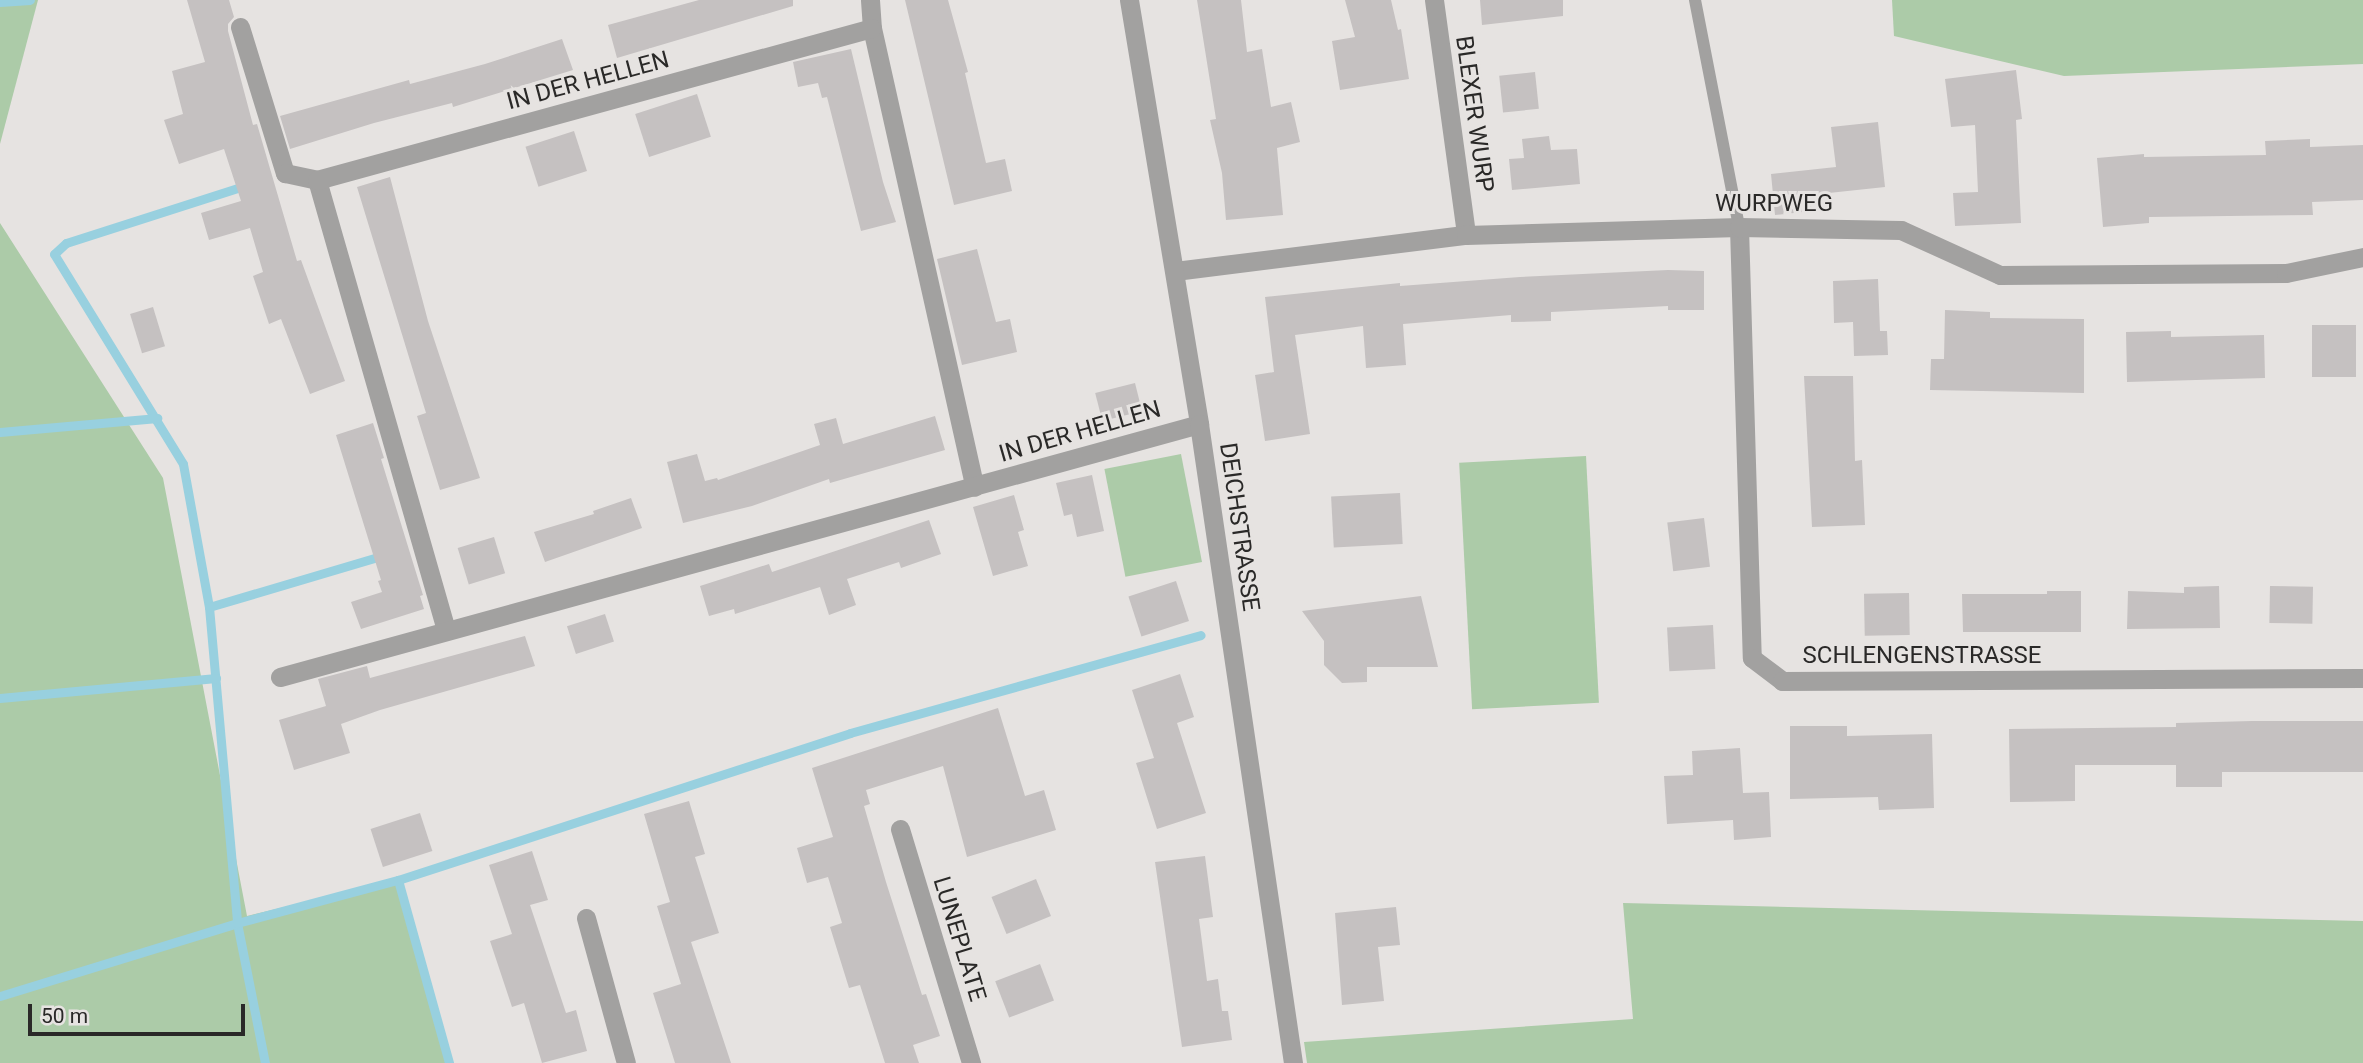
<!DOCTYPE html>
<html>
<head>
<meta charset="utf-8">
<style>
  body { margin:0 }
  #map { position:relative; width:2363px; height:1063px; overflow:hidden; background:#e6e3e1; font-family:Roboto,sans-serif }
  div>[style] { position:absolute }
  .green>* { inset:0; background:#accba8; transform-origin:0 0 }
  .stream>* { height:9px; margin:-4.5px; padding:0 4.5px; transform-origin:4.5px; border-radius:4.5px; background:#98d0df }
  .building>* { inset:0; background:#c5c1c1; transform-origin:0 0 }
  .service>* { height:12px; margin:-6px; padding:0 6px; transform-origin:6px; border-radius:6px; background:#a2a1a0 }
  .minor>* { height:19px; margin:-9.5px; padding:0 9.5px; transform-origin:9.5px; border-radius:9.5px; background:#a2a1a0 }
  .tertiary>* { height:19px; margin:-9.5px; padding:0 9.5px; transform-origin:9.5px; border-radius:9.5px; background:#a2a1a0 }
  span { translate:-50% -50%; white-space:nowrap; text-align:center; line-height:1.15; -webkit-text-stroke:6px #e6e3e1; paint-order:stroke }
  .street-label { font-size:24px; color:#2a2928 }
  .scale { position:absolute; left:28px; top:1004px; width:217px; height:32px; box-sizing:border-box; border:4px solid #2a2928; border-top:0; padding-left:9px; font-size:21px; line-height:24px; white-space:nowrap; color:#2a2928; -webkit-text-stroke:5px #e6e3e1; paint-order:stroke }
</style>
</head>
<body>
<div id="map">
  <div class="green">
    <i style="clip-path:polygon(0 0,38px 0,0 144px)"></i>
    <i style="clip-path:polygon(1892px 0,2363px 0,2363px 64px,2064px 76px,1894px 36px)"></i>
    <i style="clip-path:polygon(0 223px,163px 478px,247px 916px,398px 880px,449px 1063px,0 1063px)"></i>
    <i style="left:1181px;top:454px;width:110px;height:78px;rotate:79deg"></i>
    <i style="left:1586px;top:456px;width:247px;height:127px;rotate:87deg"></i>
    <i style="clip-path:polygon(1623px 903px,2363px 921px,2363px 1063px,1307px 1063px,1304px 1042px,1633px 1019px)"></i>
  </div>
  <div class="stream">
    <i style="left:0;top:2px;width:30px;rotate:-4deg"></i>
    <i style="left:247px;top:185px;width:190px;rotate:162.2deg"></i>
    <i style="left:66px;top:243px;width:16px;rotate:137deg"></i>
    <i style="left:54px;top:254px;width:246px;rotate:58.4deg"></i>
    <i style="left:183px;top:464px;width:145px;rotate:79.7deg"></i>
    <i style="left:209px;top:607px;width:317px;rotate:84.9deg"></i>
    <i style="left:237px;top:923px;width:143px;rotate:78.7deg"></i>
    <i style="left:0;top:432px;width:158px;rotate:-5.1deg"></i>
    <i style="left:209px;top:607px;width:183px;rotate:-16.5deg"></i>
    <i style="left:0;top:698px;width:217px;rotate:-5.3deg"></i>
    <i style="left:398px;top:880px;width:190px;rotate:74.4deg"></i>
    <i style="left:0;top:996px;width:248px;rotate:-17.1deg"></i>
    <i style="left:237px;top:923px;width:167px;rotate:-15deg"></i>
    <i style="left:398px;top:880px;width:475px;rotate:-18deg"></i>
    <i style="left:850px;top:733px;width:364px;rotate:-15.6deg"></i>
  </div>
  <div class="building">
    <i style="clip-path:polygon(187px 0,229px 0,234px 17px,228px 24px,228px 31px,253px 125px,257px 124px,297px 261px,301px 260px,345px 381px,310px 394px,281px 319px,269px 324px,253px 276px,263px 272px,250px 228px,209px 240px,201px 213px,241px 201px,224px 149px,179px 164px,164px 120px,183px 114px,172px 71px,205px 62px)"></i>
    <i style="clip-path:polygon(699px 0,793px 0,793px 6px,617px 58px,608px 25px)"></i>
    <i style="clip-path:polygon(905px 0,948px 0,968px 72px,965px 73px,986px 163px,1005px 159px,1012px 191px,954px 205px)"></i>
    <i style="clip-path:polygon(1197px 0,1241px 0,1247px 52px,1262px 49px,1271px 107px,1291px 102px,1300px 142px,1277px 148px,1283px 215px,1226px 220px,1222px 173px,1210px 120px,1216px 119px)"></i>
    <i style="clip-path:polygon(1345px 0,1391px 0,1398px 30px,1401px 29px,1409px 79px,1340px 90px,1332px 41px,1355px 37px)"></i>
    <i style="clip-path:polygon(1480px 0,1563px 0,1563px 16px,1482px 25px)"></i>
    <i style="clip-path:polygon(562px 39px,573px 70px,453px 107px,452px 103px,374px 123px,290px 149px,280px 116px,409px 80px,410px 84px,485px 64px)"></i>
    <i style="clip-path:polygon(851px 49px,883px 182px,896px 222px,861px 231px,827px 97px,822px 98px,818px 83px,798px 87px,793px 62px)"></i>
    <i style="clip-path:polygon(2016px 70px,2022px 119px,2016px 120px,2021px 223px,1955px 226px,1953px 193px,1978px 192px,1975px 125px,1951px 127px,1945px 79px)"></i>
    <i style="left:1535px;top:72px;width:37px;height:36px;rotate:84deg"></i>
    <i style="left:697px;top:94px;width:45px;height:65px;rotate:72deg"></i>
    <i style="clip-path:polygon(1878px 122px,1885px 187px,1810px 195px,1812px 211px,1775px 215px,1771px 174px,1836px 167px,1831px 127px)"></i>
    <i style="left:574px;top:131px;width:42px;height:51px;rotate:72deg"></i>
    <i style="clip-path:polygon(1549px 136px,1551px 150px,1577px 149px,1580px 184px,1512px 190px,1509px 159px,1524px 158px,1522px 139px)"></i>
    <i style="clip-path:polygon(2310px 139px,2310px 147px,2363px 145px,2363px 200px,2312px 202px,2313px 215px,2149px 217px,2149px 223px,2103px 227px,2097px 158px,2144px 154px,2144px 157px,2266px 155px,2265px 141px)"></i>
    <i style="clip-path:polygon(390px 177px,428px 321px,480px 478px,440px 490px,417px 416px,426px 413px,357px 187px)"></i>
    <i style="clip-path:polygon(977px 249px,996px 322px,1010px 319px,1017px 352px,962px 365px,937px 259px)"></i>
    <i style="clip-path:polygon(1668px 270px,1704px 271px,1704px 310px,1668px 310px,1668px 306px,1551px 312px,1551px 321px,1511px 322px,1511px 315px,1403px 324px,1406px 365px,1366px 368px,1363px 326px,1295px 335px,1310px 434px,1265px 441px,1255px 375px,1274px 372px,1265px 297px,1400px 283px,1400px 286px,1520px 277px)"></i>
    <i style="clip-path:polygon(1878px 279px,1880px 331px,1887px 331px,1888px 355px,1854px 356px,1853px 322px,1834px 323px,1833px 281px)"></i>
    <i style="left:153px;top:307px;width:41px;height:24px;rotate:73deg"></i>
    <i style="clip-path:polygon(1945px 310px,1990px 312px,1990px 318px,2084px 319px,2084px 393px,1930px 390px,1931px 359px,1944px 359px)"></i>
    <i style="left:2312px;top:325px;width:44px;height:52px"></i>
    <i style="clip-path:polygon(2171px 331px,2171px 337px,2264px 335px,2265px 378px,2127px 382px,2126px 332px)"></i>
    <i style="clip-path:polygon(1804px 376px,1853px 376px,1855px 461px,1862px 460px,1865px 525px,1812px 527px)"></i>
    <i style="left:1135px;top:383px;width:29px;height:41px;rotate:76deg"></i>
    <i style="clip-path:polygon(935px 416px,945px 450px,830px 483px,829px 479px,752px 506px,683px 523px,667px 462px,697px 454px,705px 481px,717px 478px,718px 480px,820px 445px,814px 424px,836px 418px,843px 444px)"></i>
    <i style="clip-path:polygon(373px 423px,384px 458px,381px 459px,423px 595px,420px 596px,424px 609px,361px 629px,351px 602px,382px 592px,378px 581px,381px 580px,336px 435px)"></i>
    <i style="clip-path:polygon(1092px 475px,1104px 531px,1077px 537px,1072px 514px,1064px 516px,1056px 483px)"></i>
    <i style="left:1400px;top:493px;width:51px;height:69px;rotate:87deg"></i>
    <i style="clip-path:polygon(1014px 495px,1024px 530px,1018px 532px,1028px 566px,993px 576px,973px 507px)"></i>
    <i style="clip-path:polygon(631px 498px,642px 528px,545px 562px,534px 532px,594px 514px,593px 511px)"></i>
    <i style="left:1704px;top:518px;width:49px;height:37px;rotate:83deg"></i>
    <i style="clip-path:polygon(929px 520px,941px 554px,901px 568px,899px 562px,847px 579px,856px 605px,829px 615px,820px 587px,735px 614px,734px 609px,709px 616px,700px 586px,769px 564px,772px 572px)"></i>
    <i style="left:494px;top:537px;width:38px;height:38px;rotate:73deg"></i>
    <i style="left:1176px;top:581px;width:42px;height:50px;rotate:72deg"></i>
    <i style="clip-path:polygon(2219px 586px,2220px 628px,2127px 629px,2128px 591px,2184px 593px,2184px 587px)"></i>
    <i style="left:2270px;top:586px;width:43px;height:37px;rotate:1deg"></i>
    <i style="clip-path:polygon(2047px 591px,2081px 591px,2081px 632px,1963px 632px,1962px 594px,2047px 594px)"></i>
    <i style="left:1909px;top:593px;width:42px;height:45px;rotate:89deg"></i>
    <i style="clip-path:polygon(1421px 596px,1438px 667px,1367px 667px,1367px 682px,1342px 683px,1324px 665px,1324px 641px,1302px 611px)"></i>
    <i style="left:605px;top:614px;width:29px;height:40px;rotate:72deg"></i>
    <i style="left:1713px;top:625px;width:44px;height:46px;rotate:87deg"></i>
    <i style="clip-path:polygon(525px 636px,535px 666px,380px 710px,341px 724px,350px 753px,294px 770px,279px 720px,326px 706px,318px 679px,367px 666px,370px 678px)"></i>
    <i style="clip-path:polygon(1180px 674px,1194px 717px,1177px 723px,1206px 813px,1157px 829px,1136px 763px,1154px 758px,1132px 690px)"></i>
    <i style="clip-path:polygon(998px 708px,1025px 796px,1044px 790px,1056px 830px,967px 857px,943px 766px,866px 790px,870px 804px,864px 806px,886px 882px,922px 995px,926px 994px,940px 1036px,913px 1045px,919px 1063px,885px 1063px,860px 985px,849px 988px,830px 927px,842px 923px,828px 877px,807px 883px,797px 848px,833px 837px,812px 768px)"></i>
    <i style="clip-path:polygon(2252px 721px,2363px 721px,2363px 772px,2222px 772px,2222px 787px,2176px 787px,2176px 765px,2075px 765px,2075px 801px,2010px 802px,2009px 729px,2176px 727px,2176px 723px)"></i>
    <i style="clip-path:polygon(1790px 726px,1847px 726px,1847px 736px,1932px 734px,1934px 808px,1879px 810px,1878px 797px,1790px 799px)"></i>
    <i style="clip-path:polygon(1740px 748px,1743px 793px,1769px 792px,1771px 837px,1734px 840px,1733px 820px,1667px 824px,1664px 776px,1693px 775px,1692px 751px)"></i>
    <i style="clip-path:polygon(689px 801px,705px 854px,695px 857px,719px 933px,691px 942px,731px 1063px,675px 1063px,653px 993px,681px 984px,657px 906px,670px 902px,644px 814px)"></i>
    <i style="left:420px;top:813px;width:40px;height:52px;rotate:72deg"></i>
    <i style="clip-path:polygon(532px 851px,548px 900px,530px 905px,566px 1013px,576px 1010px,587px 1051px,542px 1063px,524px 1003px,512px 1007px,490px 941px,512px 934px,489px 865px)"></i>
    <i style="clip-path:polygon(1205px 856px,1213px 917px,1199px 919px,1207px 981px,1218px 979px,1222px 1011px,1228px 1011px,1232px 1040px,1182px 1047px,1155px 862px)"></i>
    <i style="left:1036px;top:879px;width:40px;height:48px;rotate:68deg"></i>
    <i style="clip-path:polygon(1396px 907px,1400px 945px,1378px 947px,1384px 1001px,1342px 1005px,1335px 913px)"></i>
    <i style="left:1040px;top:964px;width:39px;height:48px;rotate:69deg"></i>
  </div>
  <div class="service">
    <i style="left:1695px;top:0;width:231px;rotate:79deg"></i>
  </div>
  <div class="minor">
    <i style="left:870px;top:0;width:28px;rotate:86deg"></i>
    <i style="left:872px;top:28px;width:470px;rotate:77.4deg"></i>
    <i style="left:1434px;top:0;width:237px;rotate:82.2deg"></i>
    <i style="left:240px;top:27px;width:153px;rotate:72.9deg"></i>
    <i style="left:285px;top:173px;width:33px;rotate:12deg"></i>
    <i style="left:317px;top:180px;width:468px;rotate:74deg"></i>
    <i style="left:317px;top:180px;width:575px;rotate:-15.32deg"></i>
    <i style="left:1739px;top:227px;width:431px;rotate:88.3deg"></i>
    <i style="left:1752px;top:658px;width:38px;rotate:37deg"></i>
    <i style="left:1782px;top:681px;width:581px;rotate:-0.3deg"></i>
    <i style="left:1175px;top:271px;width:293px;rotate:-7.1deg"></i>
    <i style="left:1466px;top:235px;width:273px;rotate:-1.7deg"></i>
    <i style="left:1739px;top:227px;width:162px;rotate:1.1deg"></i>
    <i style="left:1901px;top:230px;width:109px;rotate:24.4deg"></i>
    <i style="left:2000px;top:275px;width:286px;rotate:-0.4deg"></i>
    <i style="left:2286px;top:273px;width:79px;rotate:-11.7deg"></i>
    <i style="left:280px;top:677px;width:953px;rotate:-15.39deg"></i>
    <i style="left:900px;top:829px;width:245px;rotate:73.1deg"></i>
    <i style="left:586px;top:918px;width:150px;rotate:74.6deg"></i>
  </div>
  <div class="tertiary">
    <i style="left:1129px;top:0;width:430px;rotate:80.6deg"></i>
    <i style="left:1199px;top:424px;width:646px;rotate:81.63deg"></i>
  </div>
  <div class="street-label">
    <span style="left:588px;top:81px;rotate:-15deg">IN DER HELLEN</span>
    <span style="left:1474px;top:114px;rotate:82deg">BLEXER WURP</span>
    <span style="left:1774px;top:204px">WURPWEG</span>
    <span style="left:1080px;top:432px;rotate:-16deg">IN DER HELLEN</span>
    <span style="left:1239px;top:527px;rotate:82deg">DEICHSTRASSE</span>
    <span style="left:1922px;top:656px">SCHLENGENSTRASSE</span>
    <span style="left:959px;top:939px;rotate:73deg">LUNEPLATE</span>
  </div>
  <div class="scale">50 m</div>
</div>
</body>
</html>
